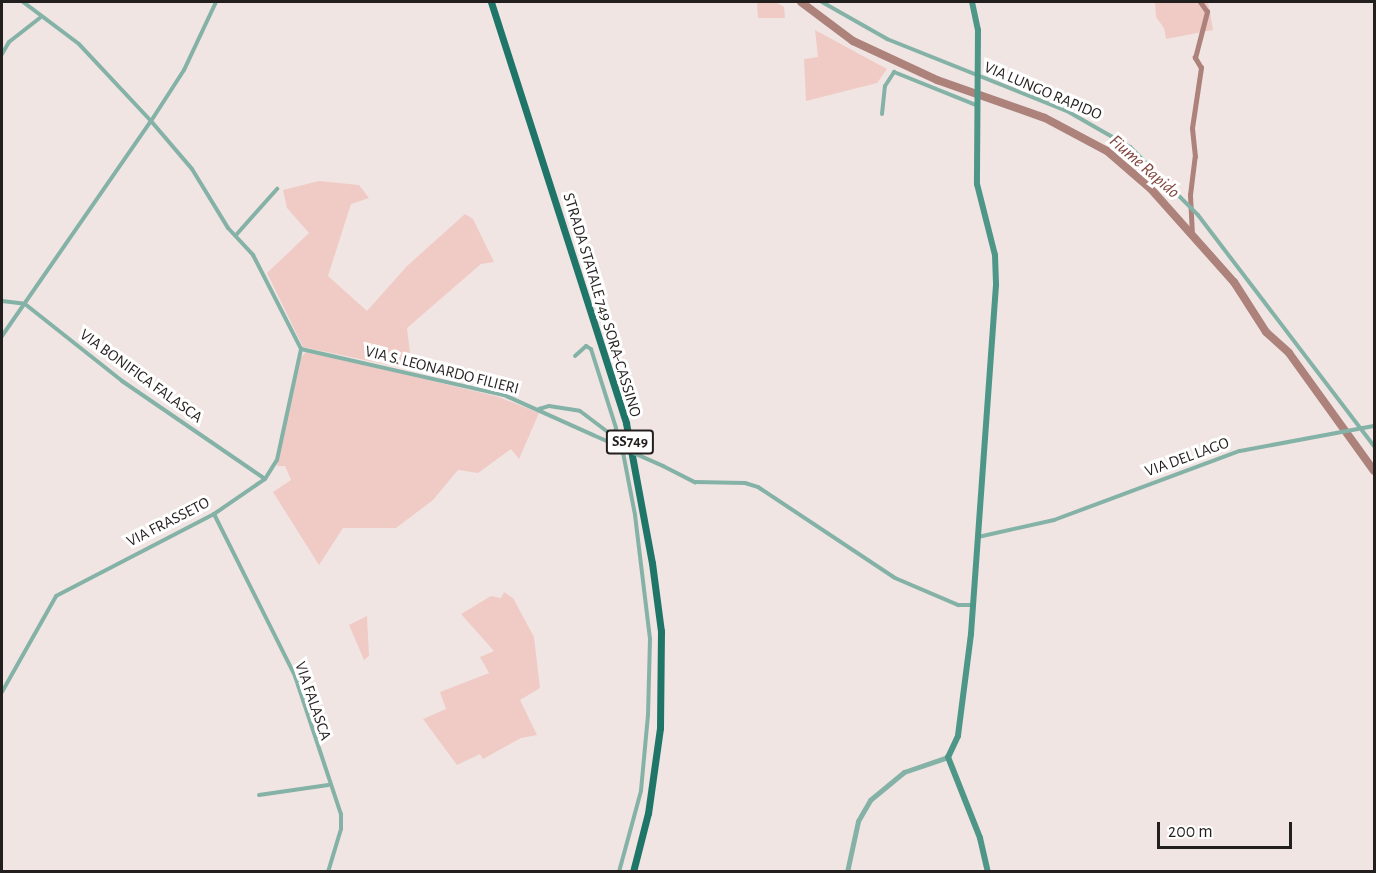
<!DOCTYPE html>
<html>
<head>
<meta charset="utf-8">
<style>
	body { margin:0 }
	#map { position:relative; width:1376px; height:873px; overflow:hidden; background:#f0e5e3; font-family:"Alegreya Sans",sans-serif }
	div>[style] { position:absolute }
	.green>* { inset:0; background:#f0cbc5 }
	.canal>* { height:4.5px; margin:-2.25px; padding:0 2.25px; transform-origin:2.25px; border-radius:2.25px; background:#ac827b }
	.river>* { height:8px; margin:-4px; padding:0 4px; transform-origin:4px; border-radius:4px; background:#ac827b }
	.minor>* { height:4px; margin:-2px; padding:0 2px; transform-origin:2px; border-radius:2px; background:#85b2a7 }
	.tertiary>* { height:5px; margin:-2.5px; padding:0 2.5px; transform-origin:2.5px; border-radius:2.5px; background:#85b2a7 }
	.secondary>* { height:6px; margin:-3px; padding:0 3px; transform-origin:3px; border-radius:3px; background:#4e9788 }
	.trunk>* { height:7px; margin:-3.5px; padding:0 3.5px; transform-origin:3.5px; border-radius:3.5px; background:#1f7668 }
	.minor-bridge>* { height:4px; margin:-2px; padding:0 2px; transform-origin:2px; border-radius:2px; background:#85b2a7 }
	span { translate:-50% -50%; white-space:nowrap; text-align:center; line-height:1.15; -webkit-text-stroke:6px #fff; paint-order:stroke }
	.shield-label span { padding:2px 4px; background:#fff; border:2px solid; border-radius:4px; -webkit-text-stroke-width:0 }
	.shield-label { font-size:15px; color:#231f1e; font-weight:700 }
	.street-label { font-size:16px; color:#231f1e }
	.water-label { font-size:18px; color:#80443c; font-style:italic }
	.frame { position:absolute; inset:0; border:3px solid #231f1e; pointer-events:none }
	.scale { position:absolute; left:1157px; top:822px; width:135px; height:27px; box-sizing:border-box; border:3px solid #231f1e; border-top:0; padding-left:8px; font-size:18px; line-height:21px; white-space:nowrap; color:#231f1e; -webkit-text-stroke:4px #fff; paint-order:stroke }
</style>
</head>
<body>
<div id="map">
	<div class="green">
		<div style="clip-path:polygon(757px 2px,776px 2px,784px 7px,785px 18px,758px 18px)"></div>
		<div style="clip-path:polygon(1155px 2px,1208px 2px,1213px 30px,1166px 39px,1164px 28px,1156px 17px)"></div>
		<div style="clip-path:polygon(815px 30px,887px 69px,877px 83px,806px 101px,804px 59px,818px 57px)"></div>
		<div style="clip-path:polygon(319px 181px,359px 185px,369px 198px,351px 204px,328px 276px,367px 311px,407px 266px,465px 214px,473px 219px,494px 262px,481px 264px,407px 328px,412px 370px,303px 347px,267px 273px,309px 233px,287px 208px,283px 190px)"></div>
		<div style="clip-path:polygon(307px 351px,499px 397px,539px 413px,519px 459px,511px 449px,478px 473px,458px 470px,433px 500px,396px 528px,343px 528px,319px 565px,273px 492px,291px 480px,285px 466px,277px 466px,300px 358px)"></div>
		<div style="clip-path:polygon(504px 592px,513px 598px,534px 637px,540px 688px,520px 700px,537px 735px,521px 738px,483px 759px,480px 754px,457px 765px,423px 719px,446px 709px,440px 692px,489px 673px,480px 657px,494px 651px,461px 614px,491px 596px,501px 598px)"></div>
		<div style="clip-path:polygon(367px 616px,369px 656px,364px 660px,349px 625px)"></div>
	</div>
	<div class="canal">
		<div style="left:1192px;top:235px;width:40px;rotate:-92.9deg"></div>
		<div style="left:1190px;top:195px;width:38px;rotate:-83deg"></div>
		<div style="left:1195px;top:157px;width:29px;rotate:-96deg"></div>
		<div style="left:1192px;top:128px;width:61px;rotate:-81.5deg"></div>
		<div style="left:1201px;top:68px;width:12px;rotate:-121deg"></div>
		<div style="left:1195px;top:58px;width:48px;rotate:-75.4deg"></div>
		<div style="left:1207px;top:12px;width:12px;rotate:-125deg"></div>
	</div>
	<div class="river">
		<div style="left:801px;top:2px;width:65px;rotate:36.9deg"></div>
		<div style="left:853px;top:41px;width:93px;rotate:24.9deg"></div>
		<div style="left:937px;top:80px;width:114px;rotate:19.4deg"></div>
		<div style="left:1045px;top:118px;width:70px;rotate:28deg"></div>
		<div style="left:1107px;top:151px;width:58px;rotate:40.8deg"></div>
		<div style="left:1151px;top:189px;width:125px;rotate:48.3deg"></div>
		<div style="left:1234px;top:282px;width:59px;rotate:57.4deg"></div>
		<div style="left:1266px;top:332px;width:31px;rotate:42deg"></div>
		<div style="left:1289px;top:353px;width:145px;rotate:54.2deg"></div>
	</div>
	<div class="minor">
		<div style="left:216px;top:2px;width:75px;rotate:115.2deg"></div>
		<div style="left:184px;top:70px;width:61px;rotate:122.9deg"></div>
		<div style="left:151px;top:121px;width:63px;rotate:49.5deg"></div>
		<div style="left:192px;top:169px;width:69px;rotate:58.6deg"></div>
		<div style="left:228px;top:228px;width:37px;rotate:47deg"></div>
		<div style="left:253px;top:255px;width:106px;rotate:62.9deg"></div>
		<div style="left:301px;top:349px;width:208px;rotate:12.8deg"></div>
		<div style="left:504px;top:395px;width:98px;rotate:24.2deg"></div>
		<div style="left:822px;top:2px;width:75px;rotate:29.6deg"></div>
		<div style="left:887px;top:39px;width:194px;rotate:21.8deg"></div>
		<div style="left:1067px;top:111px;width:73px;rotate:29.7deg"></div>
		<div style="left:1130px;top:147px;width:96px;rotate:45deg"></div>
		<div style="left:1198px;top:215px;width:290px;rotate:52.7deg"></div>
		<div style="left:2px;top:54px;width:14px;rotate:-60deg"></div>
		<div style="left:9px;top:42px;width:39px;rotate:-38deg"></div>
		<div style="left:882px;top:114px;width:28px;rotate:-84deg"></div>
		<div style="left:885px;top:86px;width:17px;rotate:-57deg"></div>
		<div style="left:894px;top:72px;width:88px;rotate:21.9deg"></div>
		<div style="left:236px;top:235px;width:62px;rotate:-48.3deg"></div>
		<div style="left:2px;top:301px;width:23px;rotate:7deg"></div>
		<div style="left:25px;top:304px;width:124px;rotate:38.4deg"></div>
		<div style="left:122px;top:381px;width:173px;rotate:34.4deg"></div>
		<div style="left:2px;top:336px;width:262px;rotate:-55.3deg"></div>
		<div style="left:151px;top:121px;width:105px;rotate:-133.1deg"></div>
		<div style="left:79px;top:44px;width:70px;rotate:-143.1deg"></div>
		<div style="left:575px;top:356px;width:15px;rotate:-42deg"></div>
		<div style="left:586px;top:346px;width:6px;rotate:31deg"></div>
		<div style="left:591px;top:349px;width:83px;rotate:72.4deg"></div>
		<div style="left:616px;top:428px;width:6px;rotate:108deg"></div>
		<div style="left:539px;top:409px;width:10px;rotate:-17deg"></div>
		<div style="left:549px;top:406px;width:31px;rotate:9deg"></div>
		<div style="left:580px;top:411px;width:51px;rotate:37.1deg"></div>
		<div style="left:621px;top:442px;width:74px;rotate:79.1deg"></div>
		<div style="left:635px;top:515px;width:125px;rotate:83.1deg"></div>
		<div style="left:650px;top:639px;width:76px;rotate:91.5deg"></div>
		<div style="left:648px;top:715px;width:76px;rotate:95.3deg"></div>
		<div style="left:641px;top:791px;width:84px;rotate:105.2deg"></div>
		<div style="left:663px;top:466px;width:36px;rotate:27deg"></div>
		<div style="left:695px;top:482px;width:50px;rotate:1.1deg"></div>
		<div style="left:745px;top:483px;width:14px;rotate:17deg"></div>
		<div style="left:758px;top:487px;width:164px;rotate:33.6deg"></div>
		<div style="left:895px;top:578px;width:69px;rotate:23.2deg"></div>
		<div style="left:958px;top:605px;width:14px"></div>
		<div style="left:214px;top:514px;width:181px;rotate:63.4deg"></div>
		<div style="left:295px;top:676px;width:145px;rotate:71.6deg"></div>
		<div style="left:341px;top:814px;width:15px;rotate:90deg"></div>
		<div style="left:341px;top:829px;width:45px;rotate:106.8deg"></div>
		<div style="left:978px;top:537px;width:78px;rotate:-12.6deg"></div>
		<div style="left:1054px;top:520px;width:198px;rotate:-20.4deg"></div>
		<div style="left:1240px;top:451px;width:136px;rotate:-10.6deg"></div>
		<div style="left:2px;top:692px;width:110px;rotate:-60.6deg"></div>
		<div style="left:56px;top:596px;width:178px;rotate:-27.4deg"></div>
		<div style="left:214px;top:514px;width:62px;rotate:-34.5deg"></div>
		<div style="left:265px;top:479px;width:22px;rotate:-58deg"></div>
		<div style="left:277px;top:460px;width:114px;rotate:-77.8deg"></div>
		<div style="left:259px;top:795px;width:70px;rotate:-8.2deg"></div>
	</div>
	<div class="tertiary">
		<div style="left:847px;top:872px;width:52px;rotate:-77.8deg"></div>
		<div style="left:858px;top:821px;width:24px;rotate:-60deg"></div>
		<div style="left:870px;top:800px;width:44px;rotate:-39.5deg"></div>
		<div style="left:904px;top:772px;width:46px;rotate:-18.8deg"></div>
	</div>
	<div class="secondary">
		<div style="left:972px;top:2px;width:29px;rotate:78deg"></div>
		<div style="left:978px;top:30px;width:154px;rotate:90.4deg"></div>
		<div style="left:977px;top:184px;width:73px;rotate:75.8deg"></div>
		<div style="left:995px;top:255px;width:30px;rotate:88deg"></div>
		<div style="left:996px;top:285px;width:350px;rotate:94.1deg"></div>
		<div style="left:971px;top:634px;width:103px;rotate:97.3deg"></div>
		<div style="left:958px;top:736px;width:23px;rotate:115deg"></div>
		<div style="left:948px;top:757px;width:87px;rotate:68.4deg"></div>
		<div style="left:980px;top:838px;width:35px;rotate:77deg"></div>
	</div>
	<div class="trunk">
		<div style="left:491px;top:2px;width:442px;rotate:72.2deg"></div>
		<div style="left:626px;top:423px;width:142px;rotate:79.5deg"></div>
		<div style="left:652px;top:563px;width:69px;rotate:82.5deg"></div>
		<div style="left:661px;top:631px;width:97px;rotate:90.6deg"></div>
		<div style="left:660px;top:728px;width:86px;rotate:98deg"></div>
		<div style="left:648px;top:813px;width:61px;rotate:104.3deg"></div>
	</div>
	<div class="minor-bridge">
		<div style="left:593px;top:435px;width:77px;rotate:23.9deg"></div>
	</div>
	<div class="shield-label">
		<span style="left:630px;top:442px">SS749</span>
	</div>
	<div class="street-label">
		<span style="left:1043px;top:91px;rotate:23deg">VIA LUNGO RAPIDO</span>
		<span style="left:602px;top:305px;rotate:73deg">STRADA STATALE 749 SORA-CASSINO</span>
		<span style="left:442px;top:370px;rotate:14deg">VIA S. LEONARDO FILIERI</span>
		<span style="left:141px;top:376px;rotate:36deg">VIA BONIFICA FALASCA</span>
		<span style="left:1187px;top:457px;rotate:-20deg">VIA DEL LAGO</span>
		<span style="left:168px;top:522px;rotate:-27deg">VIA FRASSETO</span>
		<span style="left:313px;top:701px;rotate:71deg">VIA FALASCA</span>
	</div>
	<div class="water-label">
		<span style="left:1144px;top:167px;rotate:41deg">Fiume Rapido</span>
	</div>
	<div class="frame"></div>
	<div class="scale">200 m</div>
</div>
</body>
</html>
